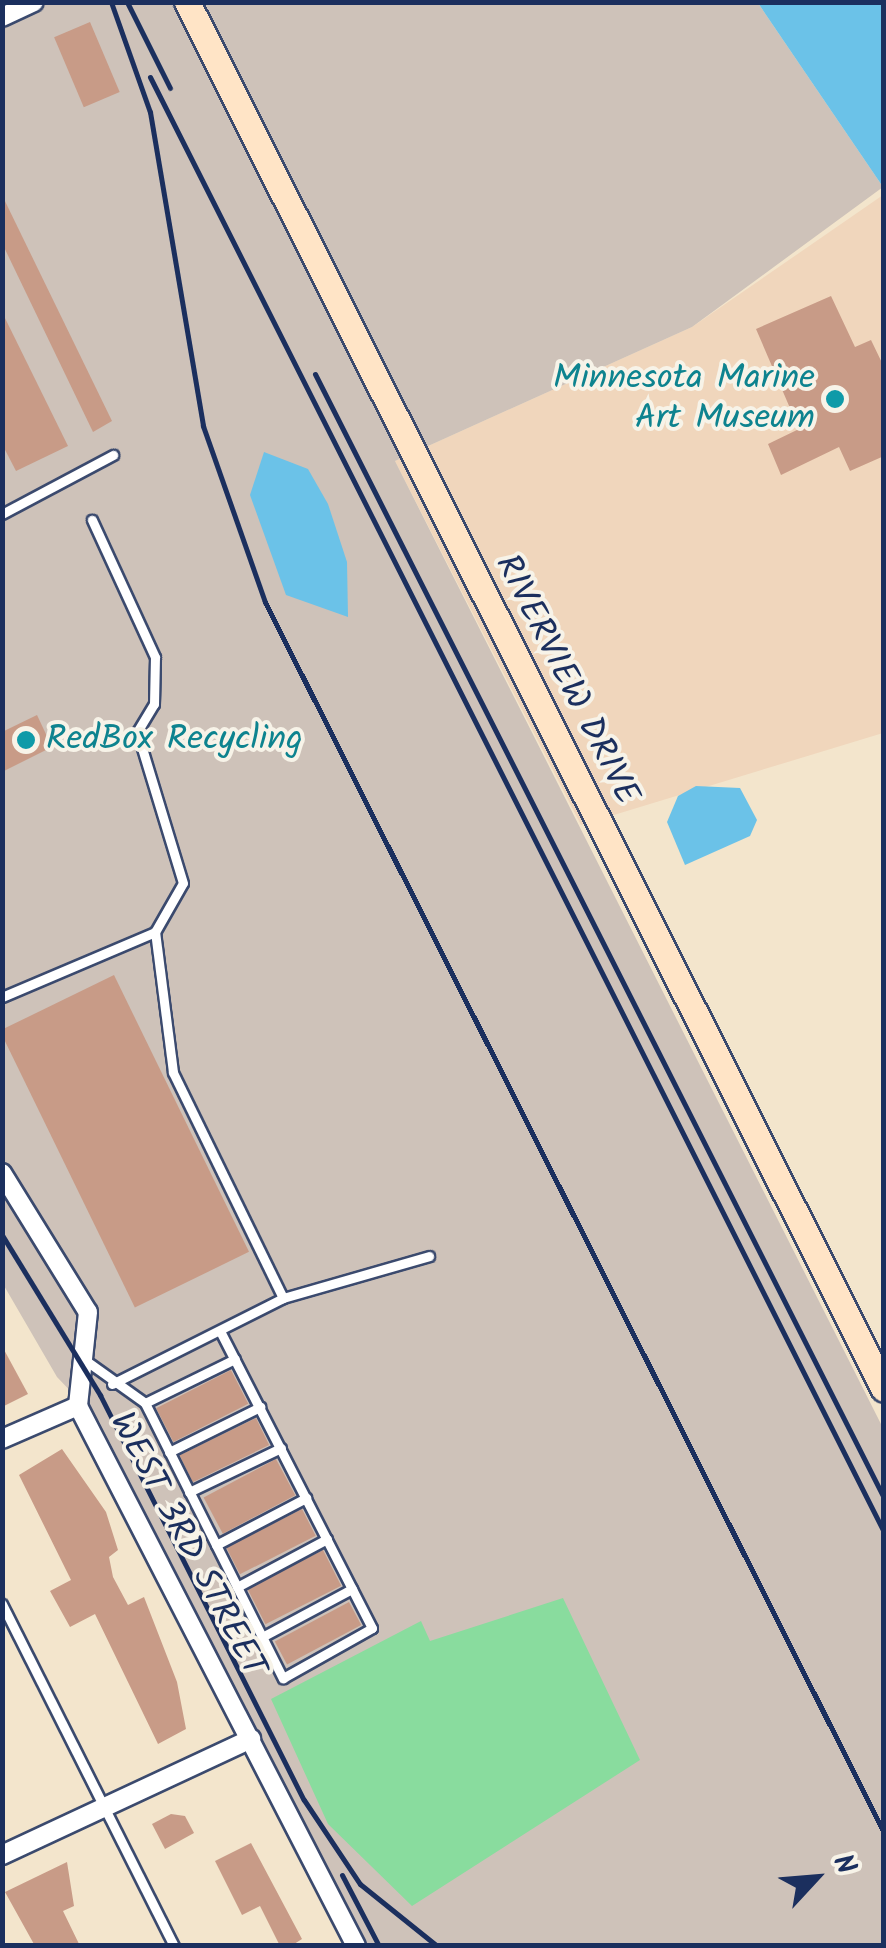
<!DOCTYPE html>
<html>
<head>
<meta charset="utf-8">
<style>
	body { margin:0 }
	#map { position:relative; width:886px; height:1948px; overflow:hidden; background:#f3e5cc; font-family:Kalam,sans-serif }
	div>[style] { position:absolute }
	.built>* { inset:0; background:#f0d6bc }
	.industrial>* { inset:0; background:#cec2b9 }
	.green>* { inset:0; background:#89dc9e }
	.water>* { inset:0; background:#6bc2e8 }
	.building>* { inset:0; background:#c89b87; transform-origin:0 0 }
	.roads { filter:drop-shadow(2px 0 #3b4a6e) drop-shadow(-2px 0 #3b4a6e) drop-shadow(0 2px #3b4a6e) drop-shadow(0 -2px #3b4a6e) }
	.lane>* { height:9px; margin:-4.5px; padding:0 4.5px; transform-origin:4.5px; border-radius:4.5px; background:#fff }
	.street>* { height:18px; margin:-9px; padding:0 9px; transform-origin:9px; border-radius:9px; background:#fff }
	.secondary>* { height:25px; margin:-12.5px; padding:0 12.5px; transform-origin:12.5px; border-radius:12.5px; background:#ffe4c6 }
	.rail>* { height:5px; margin:-2.5px; padding:0 2.5px; transform-origin:2.5px; border-radius:2.5px; background:#1b2f5e }
	.dots>* { width:28px; height:28px; translate:-50% -50%; box-sizing:border-box; border:5px solid #f7f3e8; border-radius:50% }
	span { translate:-50% -50%; white-space:nowrap; text-align:center; line-height:1.15; -webkit-text-stroke:8px #f7f3e8; paint-order:stroke }
	.culture-label { font-size:35px; color:#0d838f }
	.right { translate:-100% -50%; text-align:right }
	.left { translate:0 -50%; text-align:left }
	.street-label { font-size:35px; color:#1b2f5e }
	.frame { position:absolute; inset:0; border:5px solid #1b2f5e; pointer-events:none }
	.north { position:absolute; left:766px; top:1828px; width:100px; height:100px; -webkit-text-stroke:8px #f7f3e8; paint-order:stroke; rotate:64deg; font-size:28px; font-weight:700; line-height:40px; text-align:center; color:#1b2f5e }
	.north::after { content:''; display:block; margin:auto; width:35px; height:45px; background:#1b2f5e; clip-path:polygon(50% 0,100% 100%,50% 72%,0 100%) }
</style>
</head>
<body>
<div id="map">
	<div class="built">
		<div style="clip-path:polygon(883px 195px,883px 733px,581px 825px,395px 461px,692px 327px)"></div>
	</div>
	<div class="industrial">
		<div style="clip-path:polygon(3px 3px,758px 3px,883px 187px,692px 327px,395px 461px,883px 1428px,883px 1945px,364px 1945px,99px 1421px,57px 1377px,3px 1284px)"></div>
	</div>
	<div class="green">
		<div style="clip-path:polygon(563px 1598px,640px 1760px,412px 1906px,328px 1824px,271px 1699px,421px 1621px,430px 1641px)"></div>
	</div>
	<div class="water">
		<div style="clip-path:polygon(758px 3px,883px 3px,883px 187px)"></div>
		<div style="clip-path:polygon(264px 452px,308px 469px,328px 504px,347px 562px,348px 617px,286px 595px,250px 495px)"></div>
		<div style="clip-path:polygon(696px 786px,740px 788px,757px 820px,750px 836px,685px 865px,667px 822px,678px 796px)"></div>
	</div>
	<div class="building">
		<div style="left:90px;top:22px;width:76px;height:39px;rotate:67deg"></div>
		<div style="clip-path:polygon(2px 195px,112px 421px,93px 432px,2px 243px)"></div>
		<div style="clip-path:polygon(831px 296px,855px 347px,871px 340px,884px 367px,884px 456px,850px 471px,839px 447px,781px 475px,768px 444px,799px 429px,756px 329px)"></div>
		<div style="clip-path:polygon(2px 312px,68px 446px,16px 471px,2px 444px)"></div>
		<div style="clip-path:polygon(37px 715px,52px 747px,2px 772px,2px 732px)"></div>
		<div style="left:114px;top:975px;width:308px;height:127px;rotate:64deg"></div>
		<div style="clip-path:polygon(2px 1346px,28px 1394px,2px 1407px)"></div>
		<div style="left:231px;top:1370px;width:38px;height:84px;rotate:63deg"></div>
		<div style="left:256px;top:1418px;width:30px;height:85px;rotate:64deg"></div>
		<div style="clip-path:polygon(62px 1449px,106px 1512px,118px 1550px,109px 1557px,113px 1577px,128px 1605px,144px 1597px,177px 1682px,186px 1729px,158px 1744px,95px 1614px,70px 1627px,50px 1591px,71px 1580px,19px 1475px)"></div>
		<div style="left:276px;top:1459px;width:41px;height:82px;rotate:62deg"></div>
		<div style="left:302px;top:1509px;width:30px;height:85px;rotate:63deg"></div>
		<div style="left:323px;top:1550px;width:40px;height:85px;rotate:63deg"></div>
		<div style="left:349px;top:1602px;width:26px;height:84px;rotate:62deg"></div>
		<div style="clip-path:polygon(171px 1814px,185px 1816px,194px 1833px,165px 1849px,152px 1824px)"></div>
		<div style="clip-path:polygon(251px 1843px,302px 1939px,291px 1946px,280px 1946px,260px 1906px,242px 1915px,215px 1861px)"></div>
		<div style="clip-path:polygon(67px 1862px,74px 1906px,63px 1911px,80px 1946px,35px 1946px,5px 1892px)"></div>
	</div>
	<div class="roads">
		<div class="lane">
			<div style="left:2px;top:514px;width:126px;rotate:-28deg"></div>
			<div style="left:2px;top:997px;width:166px;rotate:-23deg"></div>
			<div style="left:155px;top:932px;width:56px;rotate:-60.3deg"></div>
			<div style="left:183px;top:883px;width:158px;rotate:-106.9deg"></div>
			<div style="left:137px;top:732px;width:33px;rotate:-59deg"></div>
			<div style="left:154px;top:704px;width:47px;rotate:-88.8deg"></div>
			<div style="left:155px;top:657px;width:151px;rotate:-114.7deg"></div>
			<div style="left:283px;top:1298px;width:152px;rotate:-16deg"></div>
			<div style="left:85px;top:1360px;width:74px;rotate:35.6deg"></div>
			<div style="left:145px;top:1403px;width:308px;rotate:63.4deg"></div>
			<div style="left:283px;top:1678px;width:102px;rotate:-29.3deg"></div>
			<div style="left:372px;top:1628px;width:334px;rotate:-117.1deg"></div>
			<div style="left:112px;top:1384px;width:191px;rotate:-26.7deg"></div>
			<div style="left:283px;top:1298px;width:251px;rotate:-116deg"></div>
			<div style="left:173px;top:1072px;width:141px;rotate:-97.3deg"></div>
			<div style="left:145px;top:1403px;width:100px;rotate:-26.1deg"></div>
			<div style="left:169px;top:1452px;width:102px;rotate:-26.3deg"></div>
			<div style="left:189px;top:1492px;width:102px;rotate:-25.6deg"></div>
			<div style="left:216px;top:1545px;width:102px;rotate:-27.6deg"></div>
			<div style="left:237px;top:1587px;width:102px;rotate:-28.1deg"></div>
			<div style="left:2px;top:1604px;width:383px;rotate:63.3deg"></div>
			<div style="left:262px;top:1637px;width:102px;rotate:-28.1deg"></div>
		</div>
		<div class="street">
			<div style="left:2px;top:17px;width:35px;rotate:-25deg"></div>
			<div style="left:2px;top:1173px;width:163px;rotate:58.3deg"></div>
			<div style="left:88px;top:1312px;width:95px;rotate:96.1deg"></div>
			<div style="left:78px;top:1406px;width:607px;rotate:62.76deg"></div>
			<div style="left:2px;top:1439px;width:83px;rotate:-23.5deg"></div>
			<div style="left:2px;top:1855px;width:275px;rotate:-25deg"></div>
		</div>
		<div class="secondary">
			<div style="left:187px;top:2px;width:1552px;rotate:63.32deg"></div>
		</div>
	</div>
	<div class="rail">
		<div style="left:111px;top:2px;width:117px;rotate:70.5deg"></div>
		<div style="left:150px;top:112px;width:318px;rotate:80.4deg"></div>
		<div style="left:203px;top:426px;width:187px;rotate:70.6deg"></div>
		<div style="left:265px;top:602px;width:1378px;rotate:63.3deg"></div>
		<div style="left:127px;top:2px;width:96px;rotate:63.4deg"></div>
		<div style="left:150px;top:77px;width:1630px;rotate:63.23deg"></div>
		<div style="left:315px;top:374px;width:1260px;rotate:63.15deg"></div>
		<div style="left:2px;top:1235px;width:188px;rotate:58.5deg"></div>
		<div style="left:100px;top:1395px;width:453px;rotate:63.3deg"></div>
		<div style="left:304px;top:1800px;width:101px;rotate:56.3deg"></div>
		<div style="left:360px;top:1884px;width:99px;rotate:38.8deg"></div>
		<div style="left:342px;top:1875px;width:80px;rotate:62.5deg"></div>
	</div>
	<div class="dots">
		<div style="left:835px;top:399px;background:#0f9aa8"></div>
		<div style="left:26px;top:740px;background:#0f9aa8"></div>
	</div>
	<div class="culture-label">
		<span class="right" style="left:815px;top:399px">Minnesota Marine<br>Art Museum</span>
		<span class="left" style="left:46px;top:740px">RedBox Recycling</span>
	</div>
	<div class="street-label">
		<span style="left:566px;top:680px;rotate:63deg">RIVERVIEW DRIVE</span>
		<span style="left:187px;top:1545px;rotate:62deg">WEST 3RD STREET</span>
	</div>
	<div class="frame"></div>
	<div class="north">N</div>
</div>
</body>
</html>
